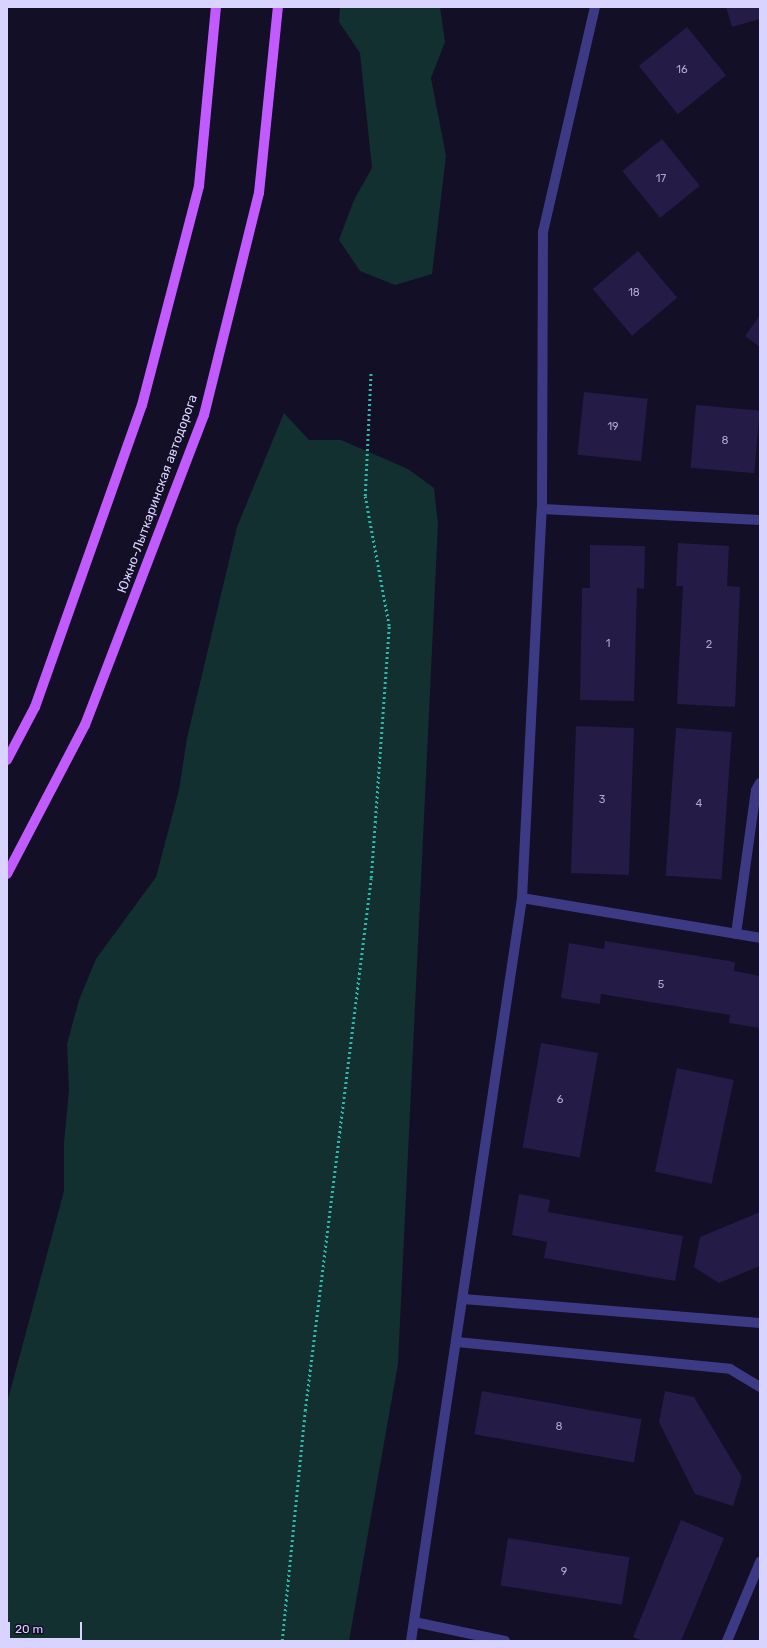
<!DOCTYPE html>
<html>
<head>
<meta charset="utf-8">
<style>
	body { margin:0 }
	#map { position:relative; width:767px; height:1648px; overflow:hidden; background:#130f26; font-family:Rubik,sans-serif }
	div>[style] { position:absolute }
	.green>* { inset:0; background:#12302f }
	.building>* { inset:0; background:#241b47; transform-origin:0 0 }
	.path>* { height:2.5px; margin-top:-1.25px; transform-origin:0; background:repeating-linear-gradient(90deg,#2fb8b0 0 2px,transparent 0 5px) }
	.service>* { height:10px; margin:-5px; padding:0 5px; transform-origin:5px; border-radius:5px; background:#3d3a85 }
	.primary>* { height:10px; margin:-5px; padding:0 5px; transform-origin:5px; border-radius:5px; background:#c25bff }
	span { translate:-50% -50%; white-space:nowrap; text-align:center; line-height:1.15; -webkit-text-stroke:3px #130f26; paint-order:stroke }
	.number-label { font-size:11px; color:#aca6d1 }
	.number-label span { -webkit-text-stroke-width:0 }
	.street-label { font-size:13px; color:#d9d4ff }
	.frame { position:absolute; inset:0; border:8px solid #d9d4ff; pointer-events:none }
	.scale { position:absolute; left:8px; top:1622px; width:74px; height:18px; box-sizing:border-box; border:2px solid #d9d4ff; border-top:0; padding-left:5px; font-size:12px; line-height:14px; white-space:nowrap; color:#d9d4ff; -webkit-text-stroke:3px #130f26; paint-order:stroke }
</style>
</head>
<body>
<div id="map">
	<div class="green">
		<div style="clip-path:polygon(340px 7px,440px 7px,445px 42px,431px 78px,446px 156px,432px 274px,395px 285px,360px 271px,339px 240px,354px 200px,372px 168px,360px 53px,339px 22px)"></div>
		<div style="clip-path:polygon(284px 413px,309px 440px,341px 440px,408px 469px,434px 488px,438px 524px,398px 1364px,349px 1641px,7px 1641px,7px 1403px,64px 1191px,64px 1143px,69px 1090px,67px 1044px,79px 1000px,96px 959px,156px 877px,179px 790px,187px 738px,237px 527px)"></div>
	</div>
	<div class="building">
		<div style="clip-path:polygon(726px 7px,760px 7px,760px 19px,732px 27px)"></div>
		<div style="left:687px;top:27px;width:62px;height:62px;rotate:51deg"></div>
		<div style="left:662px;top:139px;width:60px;height:51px;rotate:51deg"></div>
		<div style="left:638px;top:251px;width:61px;height:59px;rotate:50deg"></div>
		<div style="clip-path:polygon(760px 315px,760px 347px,745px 336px)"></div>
		<div style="left:584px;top:392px;width:64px;height:63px;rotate:6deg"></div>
		<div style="left:696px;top:405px;width:64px;height:63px;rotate:5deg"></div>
		<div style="clip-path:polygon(678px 543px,729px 546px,727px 586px,740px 587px,735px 707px,677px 704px,683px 586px,676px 586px)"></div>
		<div style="clip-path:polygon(590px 545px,645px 546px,644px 589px,637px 588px,634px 701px,580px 700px,582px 588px,590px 588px)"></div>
		<div style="left:576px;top:726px;width:58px;height:147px;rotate:2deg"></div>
		<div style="left:676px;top:728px;width:56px;height:148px;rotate:4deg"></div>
		<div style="clip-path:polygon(605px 941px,735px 962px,734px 971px,760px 976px,760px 1028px,729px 1023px,730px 1015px,601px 994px,600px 1004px,561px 998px,569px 943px,604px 949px)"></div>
		<div style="left:541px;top:1043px;width:58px;height:106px;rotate:10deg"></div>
		<div style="left:677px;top:1068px;width:58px;height:106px;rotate:12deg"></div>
		<div style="clip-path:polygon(519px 1194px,550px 1200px,548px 1212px,683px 1236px,675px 1281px,544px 1258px,547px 1242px,512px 1235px)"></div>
		<div style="clip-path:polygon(760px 1212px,760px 1266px,719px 1283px,694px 1267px,700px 1237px)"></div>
		<div style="left:482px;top:1391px;width:162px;height:44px;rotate:10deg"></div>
		<div style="clip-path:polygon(665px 1391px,694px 1397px,742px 1477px,733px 1506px,695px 1494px,659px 1422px)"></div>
		<div style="clip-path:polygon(681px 1520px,724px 1538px,681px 1641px,643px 1641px,633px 1637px)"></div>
		<div style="left:508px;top:1538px;width:123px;height:48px;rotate:9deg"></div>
	</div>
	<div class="path">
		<div style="left:282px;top:1641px;width:231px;rotate:-84.3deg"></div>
		<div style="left:305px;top:1411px;width:537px;rotate:-82.94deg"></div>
		<div style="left:371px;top:878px;width:253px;rotate:-85.9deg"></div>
		<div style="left:389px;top:626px;width:132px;rotate:-100.5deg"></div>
		<div style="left:365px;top:496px;width:125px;rotate:-87.3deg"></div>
	</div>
	<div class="service">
		<div style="left:542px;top:509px;width:277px;rotate:-89.8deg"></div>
		<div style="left:543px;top:232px;width:231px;rotate:-77deg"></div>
		<div style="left:522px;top:898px;width:241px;rotate:9.5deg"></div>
		<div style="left:736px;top:934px;width:145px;rotate:-82.1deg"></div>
		<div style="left:756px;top:790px;width:8px;rotate:-60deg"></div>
		<div style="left:463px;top:1299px;width:298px;rotate:4.6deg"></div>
		<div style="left:457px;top:1342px;width:274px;rotate:5.6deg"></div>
		<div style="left:730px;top:1369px;width:35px;rotate:31deg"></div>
		<div style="left:414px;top:1622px;width:93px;rotate:11.8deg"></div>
		<div style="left:411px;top:1641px;width:751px;rotate:-81.5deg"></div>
		<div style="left:522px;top:898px;width:390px;rotate:-87.1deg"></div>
		<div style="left:542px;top:509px;width:218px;rotate:2.9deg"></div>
		<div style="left:727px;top:1641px;width:86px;rotate:-67.3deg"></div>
	</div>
	<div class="primary">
		<div style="left:7px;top:760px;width:60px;rotate:-62.2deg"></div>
		<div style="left:35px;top:707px;width:320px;rotate:-70.5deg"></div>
		<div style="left:142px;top:405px;width:226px;rotate:-75.4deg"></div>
		<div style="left:199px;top:186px;width:180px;rotate:-84.6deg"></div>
		<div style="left:7px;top:874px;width:168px;rotate:-62.4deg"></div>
		<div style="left:85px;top:725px;width:332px;rotate:-69deg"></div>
		<div style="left:204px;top:415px;width:229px;rotate:-76.1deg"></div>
		<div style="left:259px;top:193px;width:187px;rotate:-84.2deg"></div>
	</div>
	<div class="number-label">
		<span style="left:682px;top:70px">16</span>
		<span style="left:661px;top:179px">17</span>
		<span style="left:634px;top:293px">18</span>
		<span style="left:613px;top:427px">19</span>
		<span style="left:725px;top:441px">8</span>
		<span style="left:608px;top:644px">1</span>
		<span style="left:709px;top:645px">2</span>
		<span style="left:602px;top:800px">3</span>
		<span style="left:699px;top:804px">4</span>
		<span style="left:661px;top:985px">5</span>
		<span style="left:560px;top:1100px">6</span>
		<span style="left:559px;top:1427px">8</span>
		<span style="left:564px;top:1572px">9</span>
	</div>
	<div class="street-label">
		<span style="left:158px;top:494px;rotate:-70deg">Южно-Лыткаринская автодорога</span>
	</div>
	<div class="frame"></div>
	<div class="scale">20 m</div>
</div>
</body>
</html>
